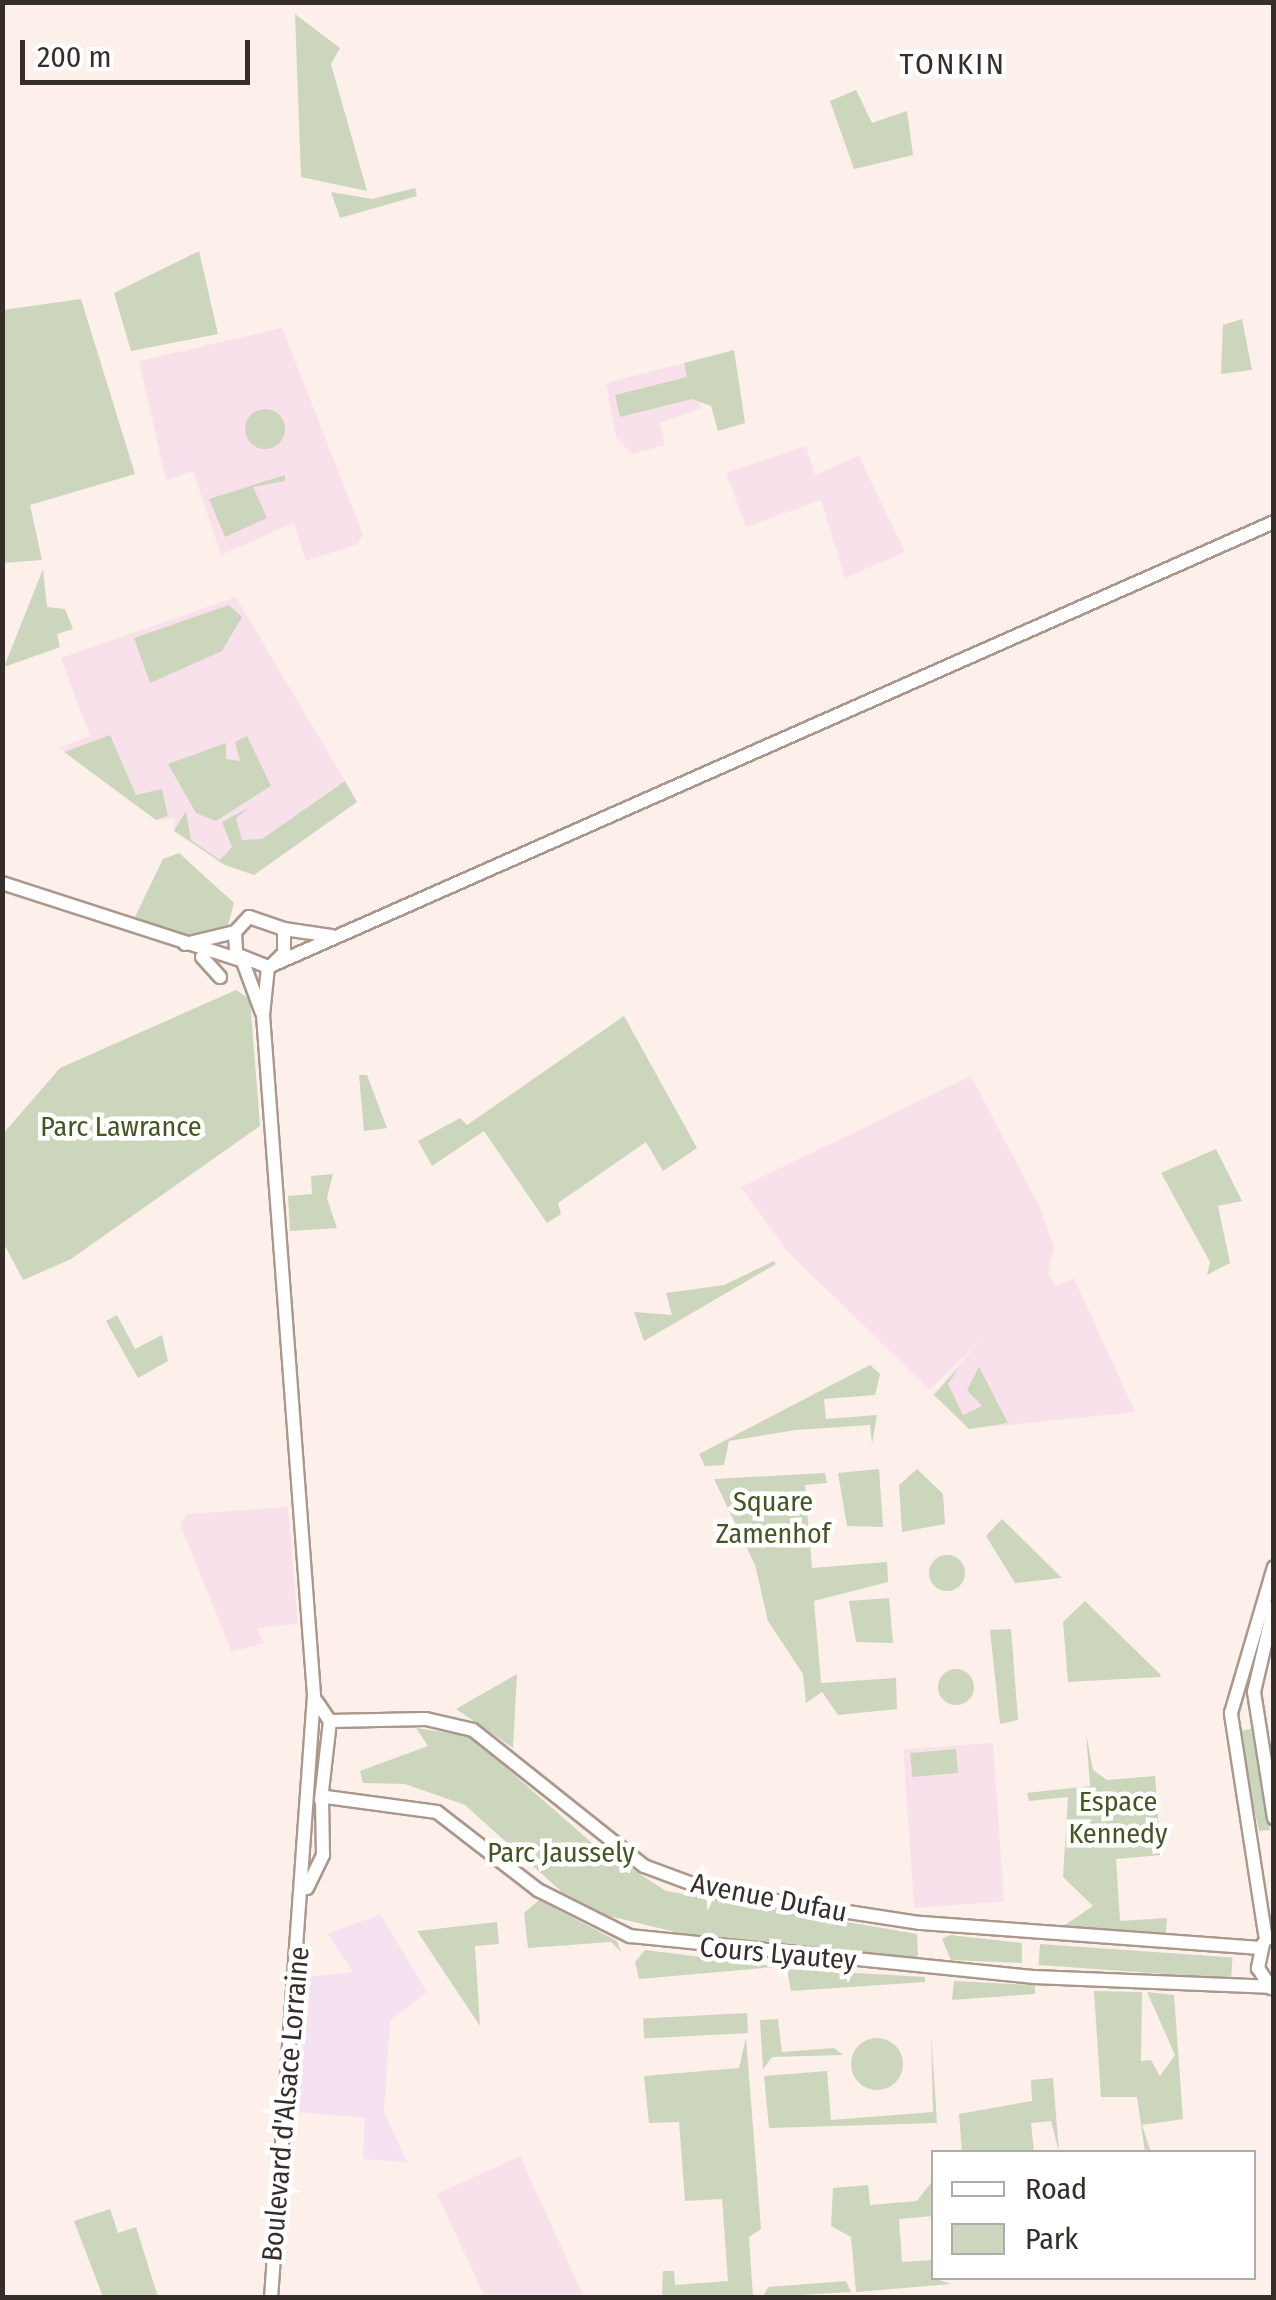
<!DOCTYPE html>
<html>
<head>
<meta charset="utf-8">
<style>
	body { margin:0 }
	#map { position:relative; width:1276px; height:2300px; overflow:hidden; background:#fdefe9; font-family:"Fira Sans Condensed",sans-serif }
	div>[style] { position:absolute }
	.education>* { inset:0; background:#f9e1ec; transform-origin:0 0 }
	.medical>* { inset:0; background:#f6e1f1 }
	.green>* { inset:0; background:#ccd6bc; transform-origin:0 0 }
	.round { border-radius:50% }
	.roads { filter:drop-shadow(2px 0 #ab988d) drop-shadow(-2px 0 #ab988d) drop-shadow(0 2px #ab988d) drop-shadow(0 -2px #ab988d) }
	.secondary>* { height:12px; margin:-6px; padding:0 6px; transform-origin:6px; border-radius:6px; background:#fff }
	span { translate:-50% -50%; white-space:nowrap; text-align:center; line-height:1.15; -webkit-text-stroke:9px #fff; paint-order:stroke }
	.park-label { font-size:28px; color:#455523 }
	.street-label { font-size:28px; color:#362e2a }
	.neighbourhood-label { font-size:30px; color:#362e2a; letter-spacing:2.5px }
	.frame { position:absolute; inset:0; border:5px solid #362e2a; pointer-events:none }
	.legend { position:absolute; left:931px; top:2150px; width:325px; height:130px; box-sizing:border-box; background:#fff; border:2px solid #afabaa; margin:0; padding:12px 18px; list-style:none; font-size:30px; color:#362e2a }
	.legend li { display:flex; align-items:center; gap:20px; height:50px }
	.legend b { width:50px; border:2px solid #afabaa }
	.scale { position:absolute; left:20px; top:40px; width:230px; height:45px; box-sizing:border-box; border:5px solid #362e2a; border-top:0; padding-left:12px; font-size:30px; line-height:35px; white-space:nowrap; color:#362e2a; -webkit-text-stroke:8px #fff; paint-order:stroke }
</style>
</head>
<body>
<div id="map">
	<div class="education">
		<div style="clip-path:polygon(282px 328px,363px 534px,358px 544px,306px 561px,294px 523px,221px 555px,193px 471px,166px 480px,139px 361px)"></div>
		<div style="clip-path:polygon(684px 363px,702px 408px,660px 423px,665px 445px,632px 454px,616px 437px,606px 383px)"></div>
		<div style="clip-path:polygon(806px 446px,815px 475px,859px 456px,905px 552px,845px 578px,821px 500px,746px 527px,726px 473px)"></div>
		<div style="clip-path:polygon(236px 597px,345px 781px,225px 865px,174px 831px,175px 819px,156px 820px,59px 748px,90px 736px,61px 658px)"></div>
		<div style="clip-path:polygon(971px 1076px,1039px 1206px,1054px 1246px,1048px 1274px,1055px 1286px,1074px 1278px,1135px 1412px,969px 1429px,933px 1394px,985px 1335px,930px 1390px,787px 1251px,741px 1187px)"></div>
		<div style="clip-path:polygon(288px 1507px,298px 1624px,257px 1628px,264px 1643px,232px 1652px,180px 1525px,187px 1514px)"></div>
		<div style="left:993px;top:1743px;width:159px;height:90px;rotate:86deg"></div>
		<div style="clip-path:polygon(520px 2156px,584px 2297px,485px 2297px,437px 2194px)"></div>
	</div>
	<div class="medical">
		<div style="clip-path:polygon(380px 1914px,427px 1992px,390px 2021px,384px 2112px,407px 2162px,363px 2159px,365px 2118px,297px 2112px,308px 1977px,353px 1972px,328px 1934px)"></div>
	</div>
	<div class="green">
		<div style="clip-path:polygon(295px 14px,340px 48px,331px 64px,367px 191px,301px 177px)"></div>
		<div style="clip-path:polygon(856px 90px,872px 123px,907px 111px,913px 155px,854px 169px,830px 101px)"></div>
		<div style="clip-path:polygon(415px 188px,417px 196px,340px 218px,331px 192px,372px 199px)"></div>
		<div style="clip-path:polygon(199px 251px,218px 334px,131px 351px,114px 293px)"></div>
		<div style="clip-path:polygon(81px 299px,135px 474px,30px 505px,42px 560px,3px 563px,3px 310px)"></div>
		<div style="clip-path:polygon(1242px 319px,1252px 370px,1221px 374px,1223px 325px)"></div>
		<div style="clip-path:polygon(734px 350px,745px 423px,718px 431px,711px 406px,692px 399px,620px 417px,615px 395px,687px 377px,684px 363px)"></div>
		<div class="round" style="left:245px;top:409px;width:40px;height:40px"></div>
		<div style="clip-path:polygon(285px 475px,285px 481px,253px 487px,267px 518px,225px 537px,209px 499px)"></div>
		<div style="clip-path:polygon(43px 569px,47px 607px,65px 609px,73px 629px,57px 634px,60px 647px,4px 667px)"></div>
		<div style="clip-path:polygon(229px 605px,242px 617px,222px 651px,150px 683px,134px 638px)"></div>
		<div style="clip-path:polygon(110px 735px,136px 795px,162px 789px,168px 816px,156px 820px,64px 752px)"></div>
		<div style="clip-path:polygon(247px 736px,271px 786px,216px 821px,196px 813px,168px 764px,226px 743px,226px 759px,240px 761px,235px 742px)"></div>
		<div style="clip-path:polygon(345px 781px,357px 802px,254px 875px,225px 865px,174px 831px,186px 811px,191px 840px,220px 860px,232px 847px,222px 822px,250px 807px,236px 818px,242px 840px,262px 839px)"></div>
		<div style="clip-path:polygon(179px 853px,234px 903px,227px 929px,192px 940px,134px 919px,163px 859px)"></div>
		<div style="clip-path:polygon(236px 990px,250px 999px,260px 1126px,71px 1259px,23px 1280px,3px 1242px,2px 1135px,60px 1068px)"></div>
		<div style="clip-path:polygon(624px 1016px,697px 1148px,663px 1171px,646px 1142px,558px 1203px,561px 1214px,547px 1223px,484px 1131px,432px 1166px,418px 1141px,460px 1118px,467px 1125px)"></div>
		<div style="clip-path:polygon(359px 1075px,367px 1075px,387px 1128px,364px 1131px)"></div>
		<div style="clip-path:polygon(1216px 1149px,1242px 1201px,1218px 1206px,1230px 1263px,1207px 1275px,1210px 1262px,1161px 1173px)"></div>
		<div style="clip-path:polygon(333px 1174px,327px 1198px,337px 1228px,290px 1231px,288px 1196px,312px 1194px,311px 1176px)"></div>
		<div style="clip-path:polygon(774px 1261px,776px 1264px,644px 1341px,634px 1312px,672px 1315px,666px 1293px,724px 1285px)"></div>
		<div style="clip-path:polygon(117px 1315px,135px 1349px,162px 1335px,168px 1361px,138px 1378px,106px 1321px)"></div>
		<div style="clip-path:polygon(870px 1365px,880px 1374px,875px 1395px,824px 1399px,826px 1419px,877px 1415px,872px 1444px,870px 1425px,795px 1430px,729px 1441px,724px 1465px,705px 1466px,699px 1454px)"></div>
		<div style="clip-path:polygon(960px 1366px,948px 1384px,963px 1415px,982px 1406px,967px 1390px,979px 1367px,1008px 1423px,969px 1429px,934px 1395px)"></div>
		<div style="clip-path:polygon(879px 1469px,883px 1527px,847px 1526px,838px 1473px)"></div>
		<div style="clip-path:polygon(917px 1469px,943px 1494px,945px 1524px,902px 1532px,899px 1485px)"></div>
		<div style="clip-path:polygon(825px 1473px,827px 1483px,805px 1485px,812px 1568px,887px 1562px,888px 1582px,814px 1601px,821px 1683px,896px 1678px,897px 1709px,838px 1715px,822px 1692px,806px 1703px,803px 1674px,768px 1621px,755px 1565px,714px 1479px)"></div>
		<div style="clip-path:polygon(1002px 1519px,1061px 1577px,1061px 1578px,1015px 1583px,986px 1536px)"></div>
		<div class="round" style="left:929px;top:1555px;width:36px;height:36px"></div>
		<div style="clip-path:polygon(889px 1598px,893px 1643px,856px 1642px,849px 1601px)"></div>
		<div style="clip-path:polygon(1085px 1601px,1161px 1675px,1160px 1677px,1068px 1682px,1063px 1622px)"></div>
		<div style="clip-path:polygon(1011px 1629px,1018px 1720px,1000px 1724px,990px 1630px)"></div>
		<div class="round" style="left:938px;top:1669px;width:36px;height:36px"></div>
		<div style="clip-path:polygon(517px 1674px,513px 1748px,456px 1709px)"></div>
		<div style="clip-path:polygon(416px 1728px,470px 1736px,592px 1843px,666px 1891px,917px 1934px,918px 1958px,704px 1939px,609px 1916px,563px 1893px,465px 1805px,405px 1784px,363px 1783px,360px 1771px,428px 1746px)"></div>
		<div style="clip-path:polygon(1251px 1729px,1270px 1830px,1259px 1831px,1254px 1808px,1239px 1731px)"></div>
		<div style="clip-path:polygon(1086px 1733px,1093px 1770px,1107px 1780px,1155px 1776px,1161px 1855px,1116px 1859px,1120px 1921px,1167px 1918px,1166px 1933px,1062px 1927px,1093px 1906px,1063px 1877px,1068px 1797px,1029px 1801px,1027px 1793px,1090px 1786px)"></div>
		<div style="left:956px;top:1749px;width:24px;height:46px;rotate:85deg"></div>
		<div style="clip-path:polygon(539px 1900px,617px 1941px,621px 1952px,611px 1942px,528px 1948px,524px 1913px)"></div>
		<div style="clip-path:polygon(497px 1922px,499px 1944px,475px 1946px,480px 2026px,417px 1931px)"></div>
		<div style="clip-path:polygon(950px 1935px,1022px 1943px,1022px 1963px,951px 1960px,942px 1939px)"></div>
		<div style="left:1040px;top:1944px;width:193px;height:21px;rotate:4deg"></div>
		<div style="clip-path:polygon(645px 1950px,774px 1966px,774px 1967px,639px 1979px,635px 1962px)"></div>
		<div style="clip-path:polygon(787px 1969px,925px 1977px,925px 1982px,791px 1991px)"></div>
		<div style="clip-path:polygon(954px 1981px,1035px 1985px,1035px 1994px,952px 2000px)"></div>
		<div style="clip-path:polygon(1094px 1991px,1142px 1992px,1141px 2061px,1151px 2060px,1160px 2076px,1175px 2055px,1147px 1992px,1174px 1995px,1183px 2119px,1142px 2125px,1151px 2152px,1145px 2152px,1137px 2097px,1101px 2097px)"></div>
		<div style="left:747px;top:2013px;width:20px;height:104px;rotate:87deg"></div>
		<div style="clip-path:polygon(778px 2019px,782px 2052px,834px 2048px,843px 2055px,772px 2057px,763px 2069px,760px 2020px)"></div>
		<div style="clip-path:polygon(931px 2033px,937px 2123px,769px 2128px,764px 2076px,827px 2071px,831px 2120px,933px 2112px)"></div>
		<div style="clip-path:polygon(746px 2038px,761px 2229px,749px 2237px,753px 2297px,662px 2297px,663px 2271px,674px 2271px,675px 2285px,728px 2281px,722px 2199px,685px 2201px,679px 2122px,649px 2123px,644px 2076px,739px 2068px)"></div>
		<div class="round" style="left:851px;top:2038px;width:52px;height:52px"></div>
		<div style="clip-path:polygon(1053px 2078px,1059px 2152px,1051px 2121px,1031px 2123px,1034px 2152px,962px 2152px,959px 2114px,1032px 2101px,1031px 2080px)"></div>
		<div style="clip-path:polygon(933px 2180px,933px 2216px,899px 2219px,902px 2262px,933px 2260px,934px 2278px,951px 2284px,856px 2292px,851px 2237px,831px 2226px,833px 2188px,868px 2185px,870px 2205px,917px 2201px)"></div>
		<div style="clip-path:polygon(110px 2209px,118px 2233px,136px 2227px,158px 2297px,103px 2297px,74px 2221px)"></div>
		<div style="clip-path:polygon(846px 2281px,851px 2292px,763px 2297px,768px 2287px)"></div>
	</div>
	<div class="roads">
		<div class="secondary">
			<div style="left:2px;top:883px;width:251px;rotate:17.9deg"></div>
			<div style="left:284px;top:929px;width:49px;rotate:8.3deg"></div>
			<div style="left:185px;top:944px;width:51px;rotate:-13.5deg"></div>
			<div style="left:202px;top:957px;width:27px;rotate:48deg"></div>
			<div style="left:243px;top:962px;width:54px;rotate:69.6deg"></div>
			<div style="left:273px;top:964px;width:16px;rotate:-45deg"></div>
			<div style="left:284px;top:953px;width:24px;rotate:-90deg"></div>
			<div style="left:284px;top:929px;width:37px;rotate:-161deg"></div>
			<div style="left:249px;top:917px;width:21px;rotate:133deg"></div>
			<div style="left:235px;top:932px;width:22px;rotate:87deg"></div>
			<div style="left:236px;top:954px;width:35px;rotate:22deg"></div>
			<div style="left:268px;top:967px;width:1100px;rotate:-23.86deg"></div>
			<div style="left:268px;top:967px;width:48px;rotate:95.9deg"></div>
			<div style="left:263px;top:1015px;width:682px;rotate:85.71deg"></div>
			<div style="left:314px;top:1695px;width:605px;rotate:94.08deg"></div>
			<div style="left:1274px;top:1606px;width:88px;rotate:103.1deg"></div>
			<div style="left:1254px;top:1692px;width:128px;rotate:81deg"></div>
			<div style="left:317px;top:1702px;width:23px;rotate:56deg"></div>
			<div style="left:330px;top:1721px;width:96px;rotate:-1.2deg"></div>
			<div style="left:426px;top:1719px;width:48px;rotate:13.2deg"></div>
			<div style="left:473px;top:1730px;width:218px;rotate:38.5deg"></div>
			<div style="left:644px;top:1866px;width:72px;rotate:20.5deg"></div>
			<div style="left:711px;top:1891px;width:212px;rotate:8.7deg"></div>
			<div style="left:921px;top:1923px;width:341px;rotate:4.2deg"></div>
			<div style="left:326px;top:1797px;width:112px;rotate:7.7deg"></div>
			<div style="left:437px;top:1812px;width:128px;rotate:37.7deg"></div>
			<div style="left:538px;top:1890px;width:103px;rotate:26.6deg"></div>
			<div style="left:630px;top:1936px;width:406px;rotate:5.8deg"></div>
			<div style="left:1034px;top:1977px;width:235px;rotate:2.4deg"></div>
			<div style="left:321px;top:1800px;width:80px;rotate:-83.5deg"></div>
			<div style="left:307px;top:1888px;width:37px;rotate:-64deg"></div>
			<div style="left:323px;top:1855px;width:56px;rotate:-91deg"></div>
			<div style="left:1266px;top:1940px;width:230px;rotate:-98.8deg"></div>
			<div style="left:1231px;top:1713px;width:152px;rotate:-73.6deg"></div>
			<div style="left:1263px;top:1944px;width:25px;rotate:102deg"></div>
			<div style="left:1258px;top:1968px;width:24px;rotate:57deg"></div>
		</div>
	</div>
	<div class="park-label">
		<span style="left:121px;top:1127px">Parc Lawrance</span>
		<span style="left:773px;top:1518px">Square<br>Zamenhof</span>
		<span style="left:1118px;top:1818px">Espace<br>Kennedy</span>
		<span style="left:561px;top:1853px">Parc Jaussely</span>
	</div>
	<div class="street-label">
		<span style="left:769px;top:1898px;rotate:11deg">Avenue Dufau</span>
		<span style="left:778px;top:1954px;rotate:5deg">Cours Lyautey</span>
		<span style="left:286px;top:2104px;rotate:-85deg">Boulevard d'Alsace Lorraine</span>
	</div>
	<div class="neighbourhood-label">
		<span style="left:953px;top:64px">TONKIN</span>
	</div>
	<div class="frame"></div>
	<ul class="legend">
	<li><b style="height:12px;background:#fff"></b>Road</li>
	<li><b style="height:28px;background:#ccd6bc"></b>Park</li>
	</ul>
	<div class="scale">200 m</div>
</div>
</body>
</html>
